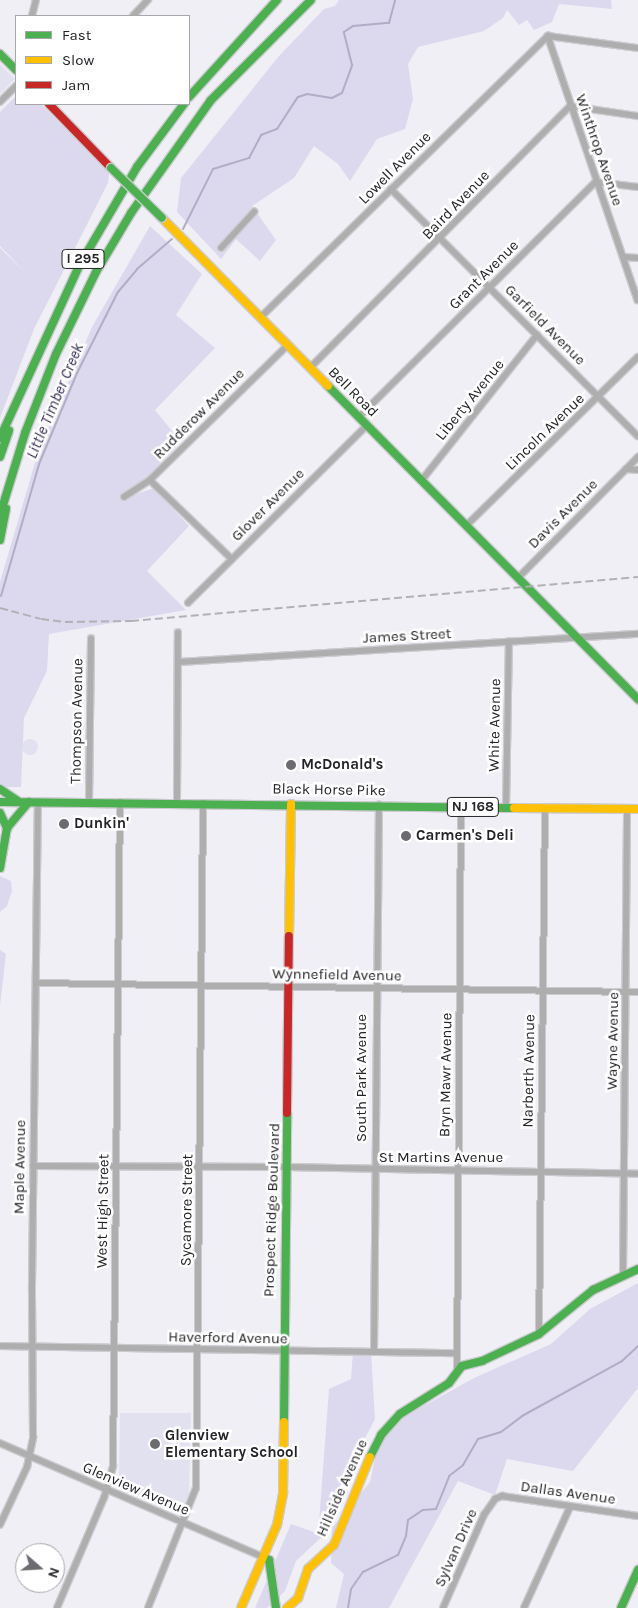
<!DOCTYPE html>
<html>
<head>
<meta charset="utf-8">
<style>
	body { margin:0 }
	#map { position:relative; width:638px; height:1608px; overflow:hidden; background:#f0eff6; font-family:Karla,sans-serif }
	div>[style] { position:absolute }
	.built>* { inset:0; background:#e2e1ef }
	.round { border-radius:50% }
	.green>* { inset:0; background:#dcd9ee }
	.stream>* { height:2px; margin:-1px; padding:0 1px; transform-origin:1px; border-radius:1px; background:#b0adc6 }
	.roads { filter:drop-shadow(1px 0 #cccbd0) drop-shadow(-1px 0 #cccbd0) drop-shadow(0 1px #cccbd0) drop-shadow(0 -1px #cccbd0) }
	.street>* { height:5.5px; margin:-2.75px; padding:0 2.75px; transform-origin:2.75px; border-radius:2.75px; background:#aeaeaf }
	.fast>* { height:8px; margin:-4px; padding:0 4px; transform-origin:4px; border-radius:4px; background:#4caf50 }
	.slow>* { height:8px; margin:-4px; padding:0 4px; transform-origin:4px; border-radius:4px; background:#ffc107 }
	.jam>* { height:8px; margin:-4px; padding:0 4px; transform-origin:4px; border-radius:4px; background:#c62828 }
	.rail>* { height:2px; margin-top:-1px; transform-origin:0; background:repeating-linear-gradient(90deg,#b1b1b5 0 8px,transparent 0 12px) }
	.bridges { filter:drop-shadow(1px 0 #cccbd0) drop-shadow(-1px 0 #cccbd0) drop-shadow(0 1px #cccbd0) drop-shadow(0 -1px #cccbd0) }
	.fast-bridge>* { height:8px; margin:-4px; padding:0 4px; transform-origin:4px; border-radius:4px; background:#4caf50 }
	.dots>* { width:14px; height:14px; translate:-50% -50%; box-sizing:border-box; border:2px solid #fff; border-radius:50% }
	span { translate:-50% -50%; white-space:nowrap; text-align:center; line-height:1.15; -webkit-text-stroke:5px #fff; paint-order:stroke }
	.shield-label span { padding:1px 4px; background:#fff; border:1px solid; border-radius:4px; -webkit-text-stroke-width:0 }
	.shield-label { font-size:14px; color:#242428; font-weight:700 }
	.street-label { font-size:15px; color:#242428 }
	.poi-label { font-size:15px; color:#242428; font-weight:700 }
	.left { translate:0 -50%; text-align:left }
	.water-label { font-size:16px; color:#342c58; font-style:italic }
	.legend { position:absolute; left:15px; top:15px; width:175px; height:90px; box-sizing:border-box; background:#fff; border:1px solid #a7a7a9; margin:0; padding:6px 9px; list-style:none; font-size:15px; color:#242428 }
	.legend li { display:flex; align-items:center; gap:10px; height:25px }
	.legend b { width:25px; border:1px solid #a7a7a9 }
	.north { position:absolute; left:15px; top:1543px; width:50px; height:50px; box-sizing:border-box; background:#fff; border:1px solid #a7a7a9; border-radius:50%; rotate:109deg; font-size:14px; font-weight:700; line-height:20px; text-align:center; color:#242428 }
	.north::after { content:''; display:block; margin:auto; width:18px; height:22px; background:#6b6b70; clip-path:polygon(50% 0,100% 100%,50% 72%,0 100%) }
</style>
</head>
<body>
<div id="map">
	<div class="built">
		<div style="clip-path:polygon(0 64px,15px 79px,0 94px)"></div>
		<div class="round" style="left:22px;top:739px;width:16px;height:16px"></div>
		<div style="clip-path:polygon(120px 1413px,191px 1413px,189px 1494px,181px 1515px,114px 1487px,119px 1476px)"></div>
	</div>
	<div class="green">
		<div style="clip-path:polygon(339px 0,611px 0,612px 9px,559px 4px,552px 22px,534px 30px,527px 20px,519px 25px,507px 10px,503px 18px,484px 31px,418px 47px,408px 64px,413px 99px,405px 129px,377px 139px,350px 181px,338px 164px,314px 146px,294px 178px,252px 206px,276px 240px,260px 261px,236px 239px,221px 259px,177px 212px,181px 178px,279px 56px,324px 9px,335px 6px)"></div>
		<div style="clip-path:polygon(16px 96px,16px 104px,41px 104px,109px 173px,108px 183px,34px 329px,0 418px,0 248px,25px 272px,0 246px,0 112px)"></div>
		<div style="clip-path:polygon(150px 226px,202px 274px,176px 315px,215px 348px,155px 410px,181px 442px,133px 495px,154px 488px,189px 526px,147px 571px,186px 610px,49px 634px,47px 671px,24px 718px,21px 787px,0 787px,0 582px,39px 449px,92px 327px)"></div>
		<div style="clip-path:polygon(0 876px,11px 881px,12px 891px,7px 906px,0 912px)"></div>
		<div style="clip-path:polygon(0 950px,6px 954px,0 1006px)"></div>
		<div style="clip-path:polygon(638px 1283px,638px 1388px,573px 1471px,507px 1459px,495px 1495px,458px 1481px,389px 1608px,336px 1608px,344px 1574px,331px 1563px,332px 1528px,370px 1482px,377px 1449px,400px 1419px,474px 1378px,551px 1344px,590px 1309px)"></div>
		<div style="clip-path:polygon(353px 1351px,371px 1351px,375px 1419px,337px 1492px,327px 1532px,296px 1561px,285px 1591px,267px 1608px,255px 1608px,291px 1524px,314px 1532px,319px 1522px,329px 1389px,351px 1379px)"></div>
	</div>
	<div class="stream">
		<div style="left:183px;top:229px;width:67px;rotate:-63.4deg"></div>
		<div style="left:213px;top:169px;width:38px;rotate:-17deg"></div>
		<div style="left:249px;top:158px;width:26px;rotate:-62deg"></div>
		<div style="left:261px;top:135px;width:17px;rotate:-21deg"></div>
		<div style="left:277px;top:129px;width:38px;rotate:-57deg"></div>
		<div style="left:298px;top:97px;width:9px;rotate:-18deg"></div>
		<div style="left:307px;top:94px;width:25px;rotate:9deg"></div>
		<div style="left:332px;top:98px;width:11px;rotate:-27deg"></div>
		<div style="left:342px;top:93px;width:30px;rotate:-70deg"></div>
		<div style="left:352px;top:65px;width:34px;rotate:-104deg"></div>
		<div style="left:344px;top:32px;width:11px;rotate:-34deg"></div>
		<div style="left:353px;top:26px;width:36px;rotate:-5deg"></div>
		<div style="left:389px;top:23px;width:24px;rotate:-75deg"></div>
		<div style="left:1px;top:596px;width:137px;rotate:-73.9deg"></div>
		<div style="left:39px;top:464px;width:99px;rotate:-67.3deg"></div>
		<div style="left:77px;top:373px;width:91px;rotate:-63.2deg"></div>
		<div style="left:118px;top:292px;width:30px;rotate:-50deg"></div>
		<div style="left:137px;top:269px;width:46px;rotate:-40.6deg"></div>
		<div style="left:348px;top:1608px;width:19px;rotate:-81deg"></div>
		<div style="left:351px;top:1589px;width:21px;rotate:-55deg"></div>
		<div style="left:363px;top:1572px;width:39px;rotate:-26deg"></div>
		<div style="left:398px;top:1555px;width:21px;rotate:-67deg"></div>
		<div style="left:406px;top:1536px;width:16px;rotate:-83deg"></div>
		<div style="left:408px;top:1520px;width:18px;rotate:-34deg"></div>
		<div style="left:423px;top:1510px;width:13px;rotate:-4deg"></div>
		<div style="left:436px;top:1509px;width:35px;rotate:-68deg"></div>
		<div style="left:449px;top:1476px;width:18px;rotate:-38deg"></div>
		<div style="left:463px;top:1465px;width:30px;rotate:-60deg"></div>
		<div style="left:478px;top:1439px;width:24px;rotate:-17deg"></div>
		<div style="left:501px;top:1432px;width:26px;rotate:-37deg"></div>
		<div style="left:522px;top:1416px;width:114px;rotate:-28.8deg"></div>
		<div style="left:622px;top:1361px;width:22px;rotate:-43deg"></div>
	</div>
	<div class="roads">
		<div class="street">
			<div style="left:32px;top:16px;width:16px;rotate:-76deg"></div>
			<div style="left:133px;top:16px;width:22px;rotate:-47deg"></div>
			<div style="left:548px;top:36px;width:279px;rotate:71.2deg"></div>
			<div style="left:548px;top:36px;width:91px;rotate:7.6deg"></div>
			<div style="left:0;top:102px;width:23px;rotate:-45deg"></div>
			<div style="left:391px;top:189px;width:349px;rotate:45deg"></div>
			<div style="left:221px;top:248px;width:49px;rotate:-47.5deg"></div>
			<div style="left:624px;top:257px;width:14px;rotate:4deg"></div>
			<div style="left:261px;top:317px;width:402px;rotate:-44.4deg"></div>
			<div style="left:310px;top:368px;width:369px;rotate:-45.2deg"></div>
			<div style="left:570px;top:106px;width:69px;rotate:8.4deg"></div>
			<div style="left:359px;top:417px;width:334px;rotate:-44.8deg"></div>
			<div style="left:596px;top:182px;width:42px;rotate:6.8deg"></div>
			<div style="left:626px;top:469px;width:12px;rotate:5deg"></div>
			<div style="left:150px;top:480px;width:114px;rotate:43.9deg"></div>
			<div style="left:422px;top:480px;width:185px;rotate:-51.6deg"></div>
			<div style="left:124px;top:497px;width:31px;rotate:-33deg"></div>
			<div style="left:150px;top:480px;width:193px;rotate:-44.4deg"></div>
			<div style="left:468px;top:524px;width:238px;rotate:-44.5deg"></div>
			<div style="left:519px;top:577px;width:169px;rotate:-45.2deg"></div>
			<div style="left:188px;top:603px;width:252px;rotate:-44.8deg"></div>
			<div style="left:178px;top:662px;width:461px;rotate:-3.5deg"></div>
			<div style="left:89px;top:802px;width:163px;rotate:-89.3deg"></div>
			<div style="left:177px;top:802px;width:169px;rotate:-89.7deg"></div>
			<div style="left:506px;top:808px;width:166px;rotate:-89deg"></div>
			<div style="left:36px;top:983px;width:602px;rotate:0.86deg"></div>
			<div style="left:33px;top:1166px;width:254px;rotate:0.2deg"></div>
			<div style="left:287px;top:1167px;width:351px;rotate:1.1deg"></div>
			<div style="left:623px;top:1274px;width:465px;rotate:-89.5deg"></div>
			<div style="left:539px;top:1334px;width:525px;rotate:-89.35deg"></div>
			<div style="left:0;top:1346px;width:455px;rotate:0.9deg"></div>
			<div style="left:374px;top:1352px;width:547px;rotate:-89.48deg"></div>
			<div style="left:457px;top:1373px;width:566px;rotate:-89.6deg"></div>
			<div style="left:0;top:1443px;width:287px;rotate:23.4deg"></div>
			<div style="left:0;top:1525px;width:64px;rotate:-65deg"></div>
			<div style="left:27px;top:1467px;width:30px;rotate:-78deg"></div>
			<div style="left:33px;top:1438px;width:153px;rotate:-90.4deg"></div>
			<div style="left:32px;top:1285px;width:483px;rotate:-89.3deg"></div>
			<div style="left:57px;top:1608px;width:120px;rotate:-66.9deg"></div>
			<div style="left:104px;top:1498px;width:33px;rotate:-74deg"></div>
			<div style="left:113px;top:1466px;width:664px;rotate:-89.4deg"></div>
			<div style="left:148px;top:1608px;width:129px;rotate:-68.2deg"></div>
			<div style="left:196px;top:1488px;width:685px;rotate:-89.41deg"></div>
			<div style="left:443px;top:1608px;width:102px;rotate:-66.2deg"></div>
			<div style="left:484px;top:1515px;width:19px;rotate:-55deg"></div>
			<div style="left:495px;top:1499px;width:8px;rotate:-23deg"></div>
			<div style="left:502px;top:1496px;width:137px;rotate:8.4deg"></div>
			<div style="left:524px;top:1608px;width:111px;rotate:-65.5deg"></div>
		</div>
		<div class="fast">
			<div style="left:0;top:54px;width:23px;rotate:45deg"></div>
			<div style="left:189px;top:97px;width:131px;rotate:-47.8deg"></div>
			<div style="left:328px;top:386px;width:441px;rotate:45.3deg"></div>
			<div style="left:0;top:438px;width:189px;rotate:-65.3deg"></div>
			<div style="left:79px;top:266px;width:115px;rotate:-59.6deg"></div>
			<div style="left:137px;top:167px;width:79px;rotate:-53.3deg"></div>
			<div style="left:0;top:457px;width:28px;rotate:-71deg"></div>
			<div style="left:0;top:515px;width:86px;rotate:-73deg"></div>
			<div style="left:25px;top:433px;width:85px;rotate:-68.6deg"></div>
			<div style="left:56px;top:354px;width:91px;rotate:-64deg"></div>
			<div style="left:96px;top:272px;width:69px;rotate:-59.3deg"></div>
			<div style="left:131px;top:213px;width:138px;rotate:-54.7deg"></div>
			<div style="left:211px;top:100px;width:141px;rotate:-45deg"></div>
			<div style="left:0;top:540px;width:32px;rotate:-79deg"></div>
			<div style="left:0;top:789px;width:23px;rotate:34deg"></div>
			<div style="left:0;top:802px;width:514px;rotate:0.67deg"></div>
			<div style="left:0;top:813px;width:17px;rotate:65deg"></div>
			<div style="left:0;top:868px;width:41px;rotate:-80.1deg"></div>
			<div style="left:7px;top:828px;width:34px;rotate:-50deg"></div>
			<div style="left:284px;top:1422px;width:309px;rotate:-89.4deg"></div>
			<div style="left:370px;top:1457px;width:25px;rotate:-63deg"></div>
			<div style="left:381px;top:1435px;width:28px;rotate:-48deg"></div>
			<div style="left:400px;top:1414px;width:58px;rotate:-32.3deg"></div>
			<div style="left:449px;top:1383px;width:21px;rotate:-53deg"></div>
			<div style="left:462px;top:1366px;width:21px;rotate:-14deg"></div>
			<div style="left:482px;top:1361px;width:63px;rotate:-25.3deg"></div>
			<div style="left:539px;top:1334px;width:70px;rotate:-39.2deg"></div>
			<div style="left:593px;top:1290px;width:50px;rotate:-25deg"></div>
			<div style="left:263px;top:1557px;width:7px;rotate:27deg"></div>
			<div style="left:269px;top:1560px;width:49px;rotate:81.7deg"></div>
			<div style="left:621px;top:1608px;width:42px;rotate:-65.9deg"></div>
		</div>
		<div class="slow">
			<div style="left:162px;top:218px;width:236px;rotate:45.3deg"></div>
			<div style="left:514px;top:808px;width:124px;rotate:0.5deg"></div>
			<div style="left:289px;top:936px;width:132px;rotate:-89.1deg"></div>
			<div style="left:241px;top:1608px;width:90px;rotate:-66.6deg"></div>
			<div style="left:277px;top:1525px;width:33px;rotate:-79deg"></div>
			<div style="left:283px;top:1493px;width:71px;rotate:-89.2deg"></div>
			<div style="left:287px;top:1608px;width:15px;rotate:-42deg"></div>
			<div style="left:298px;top:1598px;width:31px;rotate:-71deg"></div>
			<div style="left:308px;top:1569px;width:35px;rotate:-43deg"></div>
			<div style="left:334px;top:1545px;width:95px;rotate:-67.8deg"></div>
		</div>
		<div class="jam">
			<div style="left:49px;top:104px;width:89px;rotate:45.9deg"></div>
			<div style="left:287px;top:1113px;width:177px;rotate:-89.4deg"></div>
		</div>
	</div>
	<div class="rail">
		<div style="left:0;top:608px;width:42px;rotate:15deg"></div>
		<div style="left:41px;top:619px;width:24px;rotate:7deg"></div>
		<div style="left:65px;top:622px;width:66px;rotate:-0.9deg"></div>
		<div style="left:131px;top:621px;width:509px;rotate:-4.96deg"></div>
	</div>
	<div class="bridges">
		<div class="fast-bridge">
			<div style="left:111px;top:168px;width:71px;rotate:44.4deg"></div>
		</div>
	</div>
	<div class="dots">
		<div style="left:291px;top:765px;background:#6b6b70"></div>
		<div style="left:64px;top:824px;background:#6b6b70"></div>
		<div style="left:406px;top:836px;background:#6b6b70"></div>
		<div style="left:155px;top:1444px;background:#6b6b70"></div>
	</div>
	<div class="shield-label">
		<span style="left:83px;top:259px">I 295</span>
		<span style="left:473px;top:807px">NJ 168</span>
	</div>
	<div class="street-label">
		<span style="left:599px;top:150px;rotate:71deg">Winthrop Avenue</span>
		<span style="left:395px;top:168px;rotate:-45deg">Lowell Avenue</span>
		<span style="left:456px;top:205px;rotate:-46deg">Baird Avenue</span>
		<span style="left:484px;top:275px;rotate:-45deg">Grant Avenue</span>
		<span style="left:545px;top:325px;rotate:45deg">Garfield Avenue</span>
		<span style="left:353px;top:392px;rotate:45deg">Bell Road</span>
		<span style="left:470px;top:400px;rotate:-51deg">Liberty Avenue</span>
		<span style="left:199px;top:414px;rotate:-45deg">Rudderow Avenue</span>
		<span style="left:545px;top:432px;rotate:-44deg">Lincoln Avenue</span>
		<span style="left:268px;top:505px;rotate:-45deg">Glover Avenue</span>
		<span style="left:563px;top:514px;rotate:-45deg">Davis Avenue</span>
		<span style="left:407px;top:636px;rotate:-3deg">James Street</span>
		<span style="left:77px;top:721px;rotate:-89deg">Thompson Avenue</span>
		<span style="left:495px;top:725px;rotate:-89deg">White Avenue</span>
		<span style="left:329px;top:790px;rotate:1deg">Black Horse Pike</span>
		<span style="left:337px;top:975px;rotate:1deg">Wynnefield Avenue</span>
		<span style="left:613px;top:1041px;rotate:-89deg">Wayne Avenue</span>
		<span style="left:529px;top:1071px;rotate:-89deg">Narberth Avenue</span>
		<span style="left:446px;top:1075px;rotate:-89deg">Bryn Mawr Avenue</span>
		<span style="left:362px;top:1078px;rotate:-90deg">South Park Avenue</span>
		<span style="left:441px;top:1158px">St Martins Avenue</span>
		<span style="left:20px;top:1167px;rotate:-89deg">Maple Avenue</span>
		<span style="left:187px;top:1210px;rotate:-89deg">Sycamore Street</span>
		<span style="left:272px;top:1210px;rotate:-88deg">Prospect Ridge Boulevard</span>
		<span style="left:103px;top:1211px;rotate:-89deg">West High Street</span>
		<span style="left:228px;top:1338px;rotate:1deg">Haverford Avenue</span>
		<span style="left:342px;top:1488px;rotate:-66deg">Hillside Avenue</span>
		<span style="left:136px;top:1489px;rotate:23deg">Glenview Avenue</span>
		<span style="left:568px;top:1493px;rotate:8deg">Dallas Avenue</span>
		<span style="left:456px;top:1548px;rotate:-66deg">Sylvan Drive</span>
	</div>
	<div class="poi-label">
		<span class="left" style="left:301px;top:765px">McDonald's</span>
		<span class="left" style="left:74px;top:824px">Dunkin'</span>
		<span class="left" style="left:416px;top:836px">Carmen's Deli</span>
		<span class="left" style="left:165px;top:1444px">Glenview<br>Elementary School</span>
	</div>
	<div class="water-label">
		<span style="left:55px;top:401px;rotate:-67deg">Little Timber Creek</span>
	</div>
	<ul class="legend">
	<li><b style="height:6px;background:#4caf50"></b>Fast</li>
	<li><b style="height:6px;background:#ffc107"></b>Slow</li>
	<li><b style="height:6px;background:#c62828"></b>Jam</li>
	</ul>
	<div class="north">N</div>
</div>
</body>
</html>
